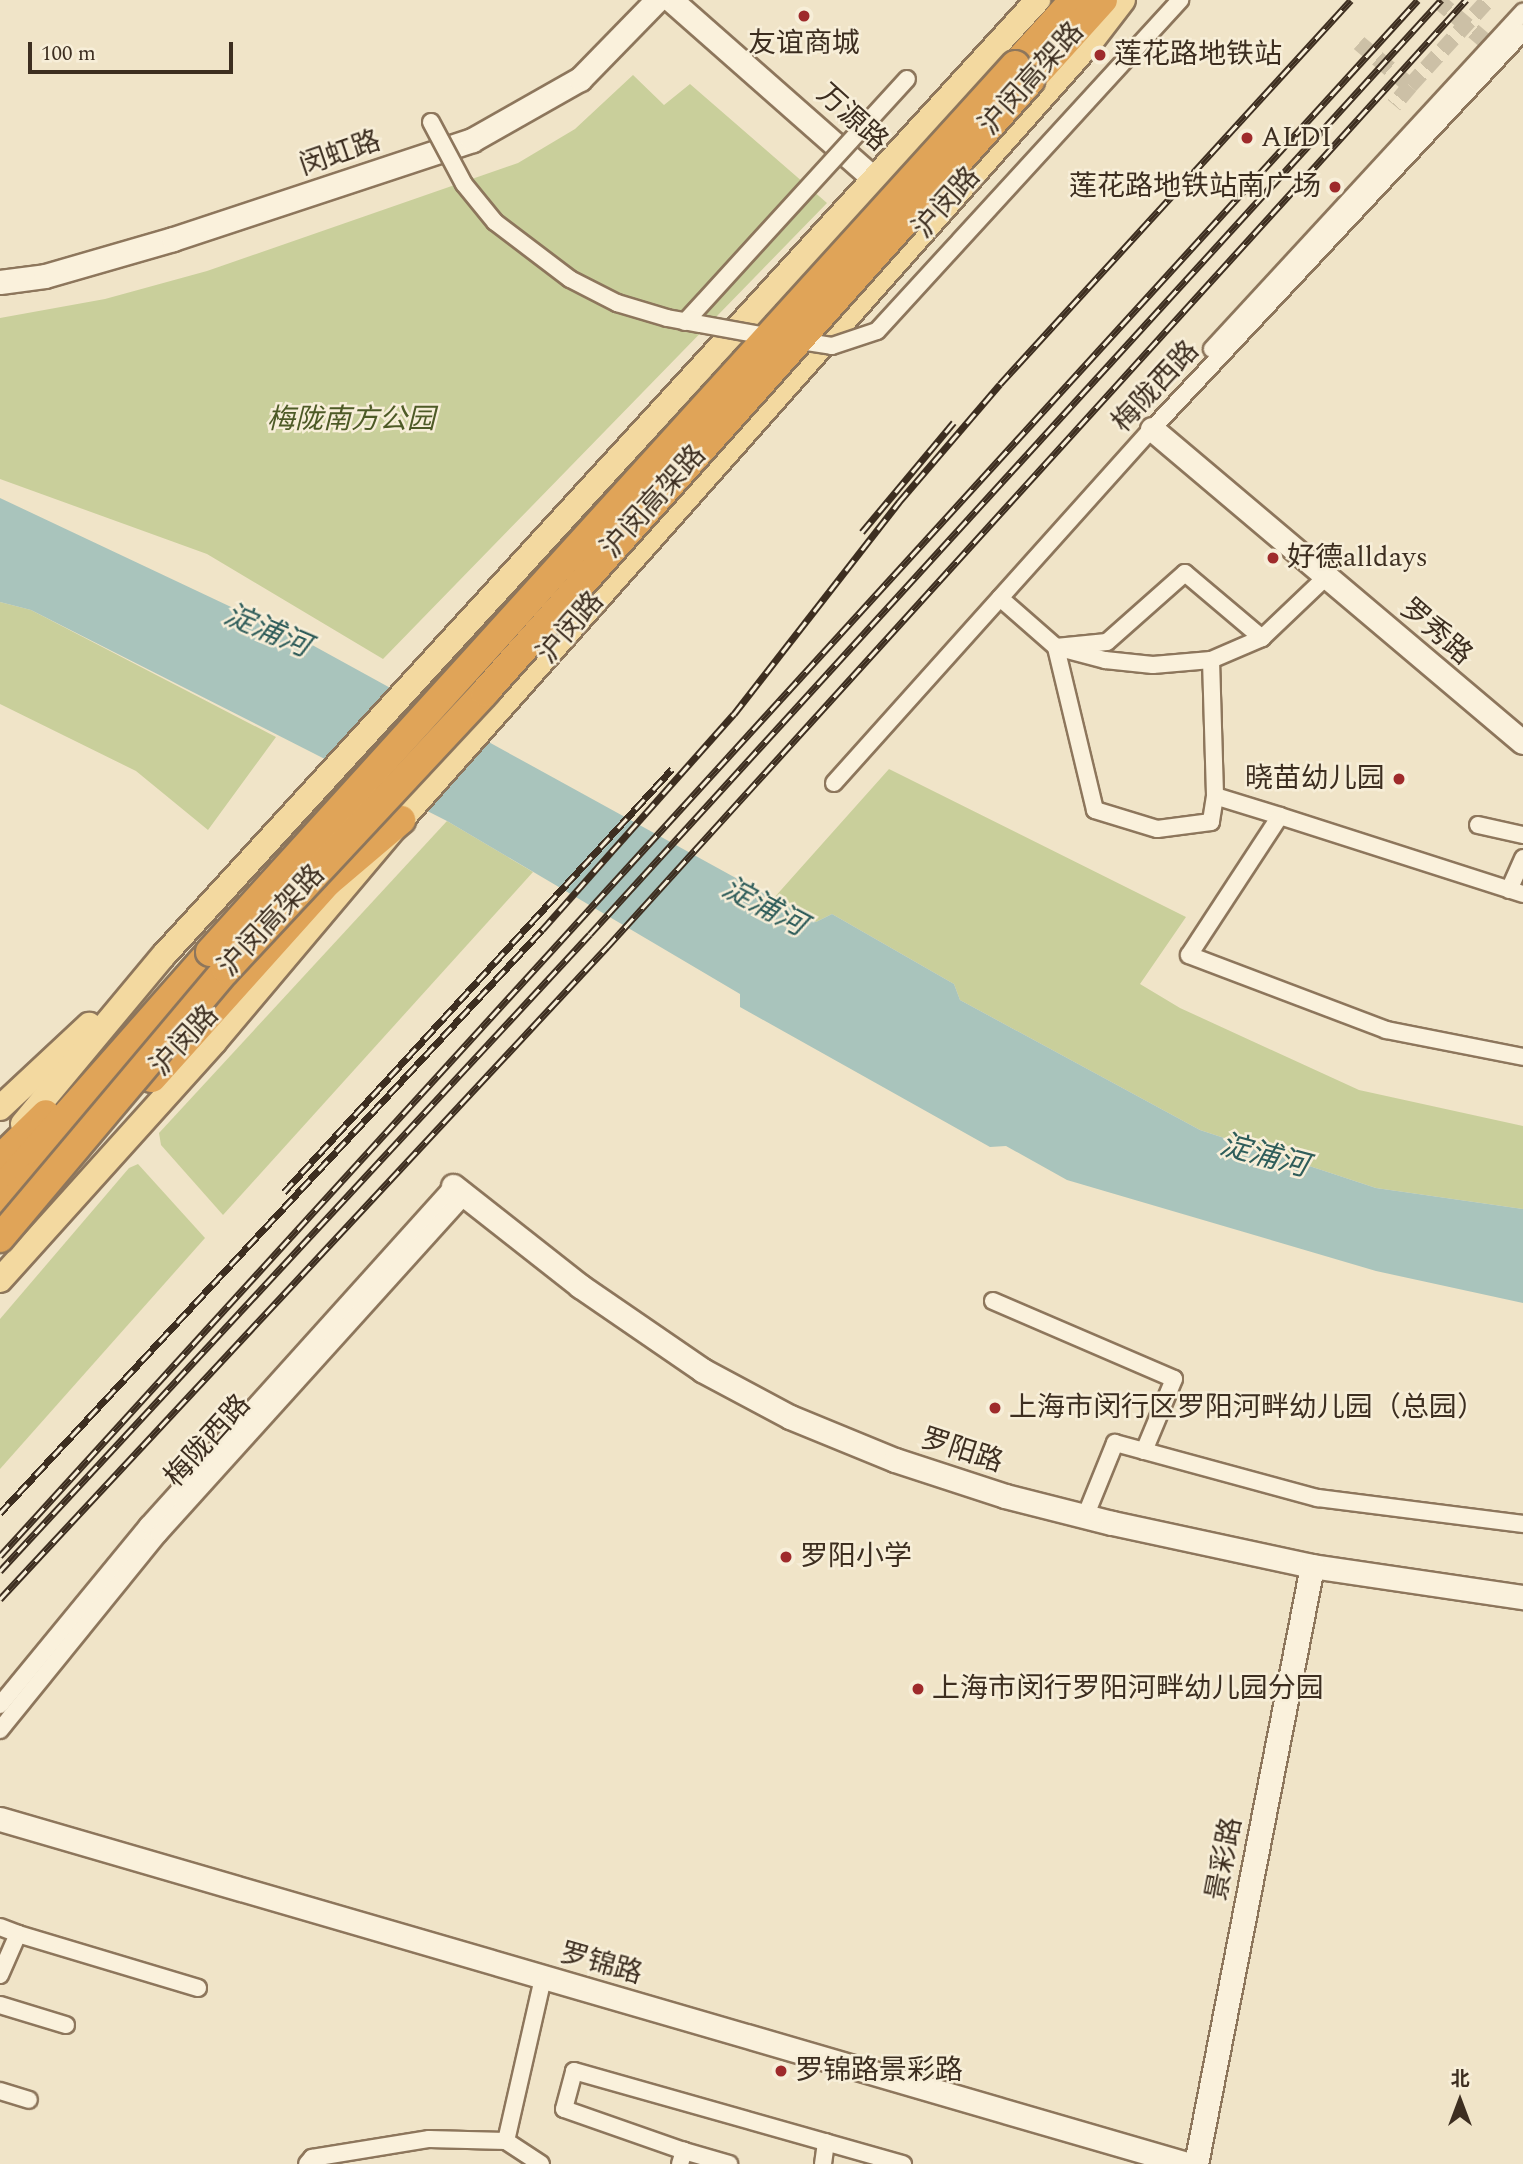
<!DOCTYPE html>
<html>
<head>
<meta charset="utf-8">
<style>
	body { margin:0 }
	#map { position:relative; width:1523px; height:2164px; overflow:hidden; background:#f0e4c8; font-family:Spectral,"Noto Sans SC",serif }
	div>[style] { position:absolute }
	.green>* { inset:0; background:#c9cf9b }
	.water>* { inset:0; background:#a9c4bc }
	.street-tunnel>* { height:16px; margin-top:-8px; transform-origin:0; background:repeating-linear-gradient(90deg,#ccc0a6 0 16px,transparent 0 24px) }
	.roads { filter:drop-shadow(2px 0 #8d765c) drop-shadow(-2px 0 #8d765c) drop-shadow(0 2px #8d765c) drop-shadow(0 -2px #8d765c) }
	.street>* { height:16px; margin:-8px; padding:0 8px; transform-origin:8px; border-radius:8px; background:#faf1dc }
	.secondary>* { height:23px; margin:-11.5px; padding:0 11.5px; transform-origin:11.5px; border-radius:11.5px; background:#faf1dc }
	.primary>* { height:24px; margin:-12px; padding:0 12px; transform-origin:12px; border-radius:12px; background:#f3d9a0 }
	.highway>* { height:28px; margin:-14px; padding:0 14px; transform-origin:14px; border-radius:14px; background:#e0a458 }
	.rail>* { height:7px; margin-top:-3.5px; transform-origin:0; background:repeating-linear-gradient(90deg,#f7eed8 0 13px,#3d2e20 0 26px); box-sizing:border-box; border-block:2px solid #3d2e20 }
	.bridges { filter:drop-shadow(2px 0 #8d765c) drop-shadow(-2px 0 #8d765c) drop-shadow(0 2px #8d765c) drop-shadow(0 -2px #8d765c) }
	.street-bridge>* { height:16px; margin:-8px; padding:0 8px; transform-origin:8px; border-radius:8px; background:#faf1dc }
	.highway-bridge>* { height:28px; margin:-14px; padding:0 14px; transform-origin:14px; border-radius:14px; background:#e0a458 }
	.dots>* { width:19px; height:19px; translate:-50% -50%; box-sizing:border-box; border:4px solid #f7eed8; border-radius:50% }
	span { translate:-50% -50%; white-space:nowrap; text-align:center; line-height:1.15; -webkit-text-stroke:5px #f7eed8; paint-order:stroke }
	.poi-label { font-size:28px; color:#3d2e20 }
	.left { translate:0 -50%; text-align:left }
	.right { translate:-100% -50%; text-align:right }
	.street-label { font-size:28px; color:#3d2e20 }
	.park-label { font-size:28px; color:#4d5a26; font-style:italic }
	.water-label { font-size:30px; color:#2f5d5a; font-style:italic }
	.north { position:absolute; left:1425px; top:2066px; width:70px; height:70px; -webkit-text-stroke:5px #f7eed8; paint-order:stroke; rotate:0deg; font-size:19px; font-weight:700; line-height:28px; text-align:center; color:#3d2e20 }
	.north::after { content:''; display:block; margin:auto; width:24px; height:32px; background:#3d2e20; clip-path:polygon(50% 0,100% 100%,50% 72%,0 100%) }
	.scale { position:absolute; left:28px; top:42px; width:205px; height:32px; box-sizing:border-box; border:4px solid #3d2e20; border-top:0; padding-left:9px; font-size:21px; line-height:24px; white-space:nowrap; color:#3d2e20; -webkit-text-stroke:5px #f7eed8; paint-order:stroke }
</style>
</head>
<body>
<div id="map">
	<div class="green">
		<div style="clip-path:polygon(633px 75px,664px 105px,690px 84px,827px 203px,383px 659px,207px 554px,0 479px,0 318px,105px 299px,207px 271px,518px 163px,575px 129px)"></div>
		<div style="clip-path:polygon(0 602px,31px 610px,276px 737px,208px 830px,136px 771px,0 704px)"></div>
		<div style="clip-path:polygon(889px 769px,1186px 917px,1140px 984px,1180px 1008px,1359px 1090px,1523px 1126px,1523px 1209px,1376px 1188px,1200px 1130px,960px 1000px,954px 984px,832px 914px,816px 922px,773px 899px)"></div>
		<div style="clip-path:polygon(447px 821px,533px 872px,223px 1215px,161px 1145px,159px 1133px)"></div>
		<div style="clip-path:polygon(138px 1164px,205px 1238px,0 1469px,0 1319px,129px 1168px)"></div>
	</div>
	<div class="water">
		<div style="clip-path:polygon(0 498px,314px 646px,816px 922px,832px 914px,954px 984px,960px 1000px,1200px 1130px,1376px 1188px,1523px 1209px,1523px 1303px,1376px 1271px,1067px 1180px,1006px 1146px,990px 1147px,740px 1007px,740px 994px,447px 821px,31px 610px,0 602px)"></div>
	</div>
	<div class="street-tunnel">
		<div style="left:1437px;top:0;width:63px;rotate:40.5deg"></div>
		<div style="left:1359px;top:43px;width:67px;rotate:40.1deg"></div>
		<div style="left:1410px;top:86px;width:25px;rotate:130deg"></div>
		<div style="left:1410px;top:86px;width:116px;rotate:-47.8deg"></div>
	</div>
	<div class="roads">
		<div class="street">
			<div style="left:1212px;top:349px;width:459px;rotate:-47.3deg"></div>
			<div style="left:1000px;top:598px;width:74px;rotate:41.2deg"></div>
			<div style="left:1056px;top:647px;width:51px;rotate:-5.6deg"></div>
			<div style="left:1107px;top:642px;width:104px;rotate:-41.5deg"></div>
			<div style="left:1185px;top:573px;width:101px;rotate:40.2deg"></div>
			<div style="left:1262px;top:638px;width:88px;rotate:-43.6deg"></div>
			<div style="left:1211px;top:660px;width:136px;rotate:88.3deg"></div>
			<div style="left:1215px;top:796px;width:68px;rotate:17.1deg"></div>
			<div style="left:834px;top:783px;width:476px;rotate:-48.1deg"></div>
			<div style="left:1152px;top:429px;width:543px;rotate:-46.94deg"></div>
			<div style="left:1215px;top:796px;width:26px;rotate:99deg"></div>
			<div style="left:1211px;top:822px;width:54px;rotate:172.6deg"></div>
			<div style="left:1157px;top:829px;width:65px;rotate:-163deg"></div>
			<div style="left:1095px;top:810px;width:168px;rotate:-103.5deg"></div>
			<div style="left:1056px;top:647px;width:51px;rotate:14.9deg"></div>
			<div style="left:1105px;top:660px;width:48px;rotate:5.9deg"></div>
			<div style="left:1153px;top:665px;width:58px;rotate:-4.9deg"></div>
			<div style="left:1211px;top:660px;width:56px;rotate:-23.3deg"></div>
			<div style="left:1478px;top:825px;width:46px;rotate:12.5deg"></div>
			<div style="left:1509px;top:890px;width:35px;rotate:-66deg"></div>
			<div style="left:1523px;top:894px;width:255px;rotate:-162.2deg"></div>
			<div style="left:1280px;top:816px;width:166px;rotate:123.2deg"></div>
			<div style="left:1189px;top:955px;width:211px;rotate:20.8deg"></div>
			<div style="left:1386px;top:1030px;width:140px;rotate:11.1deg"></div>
			<div style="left:993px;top:1301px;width:197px;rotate:23.3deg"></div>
			<div style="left:1174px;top:1379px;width:78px;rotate:112.6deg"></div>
			<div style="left:1085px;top:1517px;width:80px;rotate:-67.9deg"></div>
			<div style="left:1115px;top:1443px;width:210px;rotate:15.2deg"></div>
			<div style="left:1318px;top:1498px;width:207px;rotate:7.2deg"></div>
			<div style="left:0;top:1705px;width:233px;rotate:-50.6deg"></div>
			<div style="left:148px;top:1525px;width:456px;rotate:-48deg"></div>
			<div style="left:0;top:1730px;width:252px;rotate:-51deg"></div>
			<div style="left:159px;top:1534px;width:457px;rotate:-47.9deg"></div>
			<div style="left:0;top:1927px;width:19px;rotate:21deg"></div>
			<div style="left:0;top:1975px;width:45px;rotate:-66.3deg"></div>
			<div style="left:18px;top:1934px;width:188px;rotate:16.7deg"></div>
			<div style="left:0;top:2005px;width:69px;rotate:16.9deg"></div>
			<div style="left:0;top:2091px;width:30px;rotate:17deg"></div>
			<div style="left:684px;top:2151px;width:47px;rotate:16.1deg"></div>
			<div style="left:307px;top:2164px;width:8px;rotate:-50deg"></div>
			<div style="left:312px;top:2158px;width:119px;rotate:-9.2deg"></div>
			<div style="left:429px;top:2139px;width:77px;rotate:1.5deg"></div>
			<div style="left:541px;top:2164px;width:42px;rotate:-146.7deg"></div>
			<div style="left:506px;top:2141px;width:167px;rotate:-77.2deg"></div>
			<div style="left:680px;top:2164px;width:14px;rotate:-73deg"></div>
			<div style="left:684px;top:2151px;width:127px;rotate:-160.7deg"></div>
			<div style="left:564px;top:2109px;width:39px;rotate:-75deg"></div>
			<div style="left:574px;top:2071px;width:342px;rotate:15.8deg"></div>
			<div style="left:823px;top:2164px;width:22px;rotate:-82deg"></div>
		</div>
		<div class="secondary">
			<div style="left:671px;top:0;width:269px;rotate:41.4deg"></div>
			<div style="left:873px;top:178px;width:46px;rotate:32.7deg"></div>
			<div style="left:0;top:282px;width:45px;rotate:-7.6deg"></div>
			<div style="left:45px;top:276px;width:133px;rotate:-16.1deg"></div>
			<div style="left:173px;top:239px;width:315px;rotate:-18.3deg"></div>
			<div style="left:472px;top:140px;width:124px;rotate:-29.5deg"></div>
			<div style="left:580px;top:79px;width:110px;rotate:-45.7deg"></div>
			<div style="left:1152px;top:429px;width:485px;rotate:40.2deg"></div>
			<div style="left:453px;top:1186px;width:162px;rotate:38.2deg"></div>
			<div style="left:580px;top:1286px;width:148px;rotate:34.5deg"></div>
			<div style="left:702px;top:1370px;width:100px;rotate:28.1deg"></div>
			<div style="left:790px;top:1417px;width:113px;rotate:22.3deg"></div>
			<div style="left:895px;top:1460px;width:116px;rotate:18.1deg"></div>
			<div style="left:1005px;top:1496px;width:110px;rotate:14.2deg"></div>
			<div style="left:1112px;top:1523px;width:205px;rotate:12.1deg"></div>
			<div style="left:1312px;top:1566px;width:213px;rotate:8.4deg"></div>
			<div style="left:0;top:1819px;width:1236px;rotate:16.21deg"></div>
			<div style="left:1196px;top:2164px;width:609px;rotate:-79.02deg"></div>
		</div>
		<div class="primary">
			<div style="left:0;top:1108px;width:122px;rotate:-43deg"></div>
			<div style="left:23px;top:1124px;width:220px;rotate:-50.2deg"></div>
			<div style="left:164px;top:955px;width:1295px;rotate:-47.54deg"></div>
			<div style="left:0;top:1280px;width:321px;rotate:-48deg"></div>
			<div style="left:215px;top:1041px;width:289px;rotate:-49.9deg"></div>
			<div style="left:401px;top:820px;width:1038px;rotate:-48.44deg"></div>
			<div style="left:1090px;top:43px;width:54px;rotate:-52.5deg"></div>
		</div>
		<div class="highway">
			<div style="left:1015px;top:65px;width:88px;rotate:-47.8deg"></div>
			<div style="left:1030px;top:81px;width:109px;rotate:-48deg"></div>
			<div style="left:152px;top:1078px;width:263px;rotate:-48.1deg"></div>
			<div style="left:328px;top:882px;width:96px;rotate:-40.3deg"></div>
			<div style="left:0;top:1159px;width:64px;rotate:-44.4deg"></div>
			<div style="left:4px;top:1186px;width:312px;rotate:-48.6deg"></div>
			<div style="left:0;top:1215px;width:53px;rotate:-47.3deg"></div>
		</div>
	</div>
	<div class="rail">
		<div style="left:862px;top:532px;width:143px;rotate:-50.1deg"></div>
		<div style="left:284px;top:1192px;width:574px;rotate:-47.47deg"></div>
		<div style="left:0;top:1513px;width:796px;rotate:-47.09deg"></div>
		<div style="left:542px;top:930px;width:289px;rotate:-48.4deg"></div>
		<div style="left:734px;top:714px;width:269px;rotate:-52.1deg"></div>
		<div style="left:899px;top:502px;width:155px;rotate:-49.4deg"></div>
		<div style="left:1000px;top:384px;width:520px;rotate:-47.57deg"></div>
		<div style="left:0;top:1556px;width:2105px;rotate:-47.66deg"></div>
		<div style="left:0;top:1571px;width:868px;rotate:-47.19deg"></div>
		<div style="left:590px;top:934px;width:1264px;rotate:-47.66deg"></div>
		<div style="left:0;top:1599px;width:891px;rotate:-47.05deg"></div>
		<div style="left:607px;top:947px;width:1279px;rotate:-47.79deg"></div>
	</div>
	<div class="bridges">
		<div class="street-bridge">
			<div style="left:431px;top:122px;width:70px;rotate:62deg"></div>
			<div style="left:464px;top:184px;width:49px;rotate:50.8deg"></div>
			<div style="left:495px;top:222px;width:94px;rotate:37.2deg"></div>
			<div style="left:570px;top:279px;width:53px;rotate:27.1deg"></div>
			<div style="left:617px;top:303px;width:52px;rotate:16.7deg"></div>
			<div style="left:667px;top:318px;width:107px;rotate:10.3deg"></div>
			<div style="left:685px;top:322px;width:329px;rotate:-47.6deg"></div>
			<div style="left:794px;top:340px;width:38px;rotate:9deg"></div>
			<div style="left:832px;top:346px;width:47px;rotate:-18.4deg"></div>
			<div style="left:877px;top:331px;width:449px;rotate:-47.5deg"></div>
		</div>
		<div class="highway-bridge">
			<div style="left:210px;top:952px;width:1198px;rotate:-47.77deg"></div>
			<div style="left:0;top:1238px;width:351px;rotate:-49.9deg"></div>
			<div style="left:226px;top:970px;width:380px;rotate:-47deg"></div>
			<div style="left:485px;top:692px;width:819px;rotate:-48.27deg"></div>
		</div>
	</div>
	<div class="dots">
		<div style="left:804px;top:16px;background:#9e2a2b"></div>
		<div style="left:1100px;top:55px;background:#9e2a2b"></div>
		<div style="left:1247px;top:138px;background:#9e2a2b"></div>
		<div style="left:1335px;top:187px;background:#9e2a2b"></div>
		<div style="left:1273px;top:558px;background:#9e2a2b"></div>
		<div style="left:1399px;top:779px;background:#9e2a2b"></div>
		<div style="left:995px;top:1408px;background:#9e2a2b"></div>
		<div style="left:786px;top:1557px;background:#9e2a2b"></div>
		<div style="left:918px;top:1689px;background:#9e2a2b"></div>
		<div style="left:781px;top:2071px;background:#9e2a2b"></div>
	</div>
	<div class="poi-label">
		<span style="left:804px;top:44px">友谊商城</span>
		<span class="left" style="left:1114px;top:55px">莲花路地铁站</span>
		<span class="left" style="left:1261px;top:138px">ALDI</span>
		<span class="right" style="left:1321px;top:187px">莲花路地铁站南广场</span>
		<span class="left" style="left:1287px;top:558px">好德alldays</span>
		<span class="right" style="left:1385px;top:779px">晓苗幼儿园</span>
		<span class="left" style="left:1009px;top:1408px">上海市闵行区罗阳河畔幼儿园（总园）</span>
		<span class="left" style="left:800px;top:1557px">罗阳小学</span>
		<span class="left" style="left:932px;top:1689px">上海市闵行罗阳河畔幼儿园分园</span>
		<span class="left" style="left:795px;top:2071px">罗锦路景彩路</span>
	</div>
	<div class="street-label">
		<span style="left:1032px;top:79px;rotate:-48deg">沪闵高架路</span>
		<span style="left:852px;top:118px;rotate:42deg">万源路</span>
		<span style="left:340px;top:154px;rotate:-19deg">闵虹路</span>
		<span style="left:947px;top:203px;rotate:-48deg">沪闵路</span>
		<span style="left:1156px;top:387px;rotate:-47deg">梅陇西路</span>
		<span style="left:654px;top:502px;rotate:-48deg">沪闵高架路</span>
		<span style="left:571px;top:628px;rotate:-49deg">沪闵路</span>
		<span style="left:1436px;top:632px;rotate:41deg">罗秀路</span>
		<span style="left:272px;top:921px;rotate:-47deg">沪闵高架路</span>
		<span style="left:185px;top:1041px;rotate:-47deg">沪闵路</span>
		<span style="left:208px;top:1441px;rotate:-48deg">梅陇西路</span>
		<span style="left:962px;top:1451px;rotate:18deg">罗阳路</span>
		<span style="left:1225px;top:1859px;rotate:-79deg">景彩路</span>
		<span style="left:601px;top:1964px;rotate:16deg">罗锦路</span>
	</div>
	<div class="park-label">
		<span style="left:351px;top:420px">梅陇南方公园</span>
	</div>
	<div class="water-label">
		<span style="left:267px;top:631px;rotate:23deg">淀浦河</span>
		<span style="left:764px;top:907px;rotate:28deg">淀浦河</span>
		<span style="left:1264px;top:1156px;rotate:15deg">淀浦河</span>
	</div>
	<div class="north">北</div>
	<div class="scale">100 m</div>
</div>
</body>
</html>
